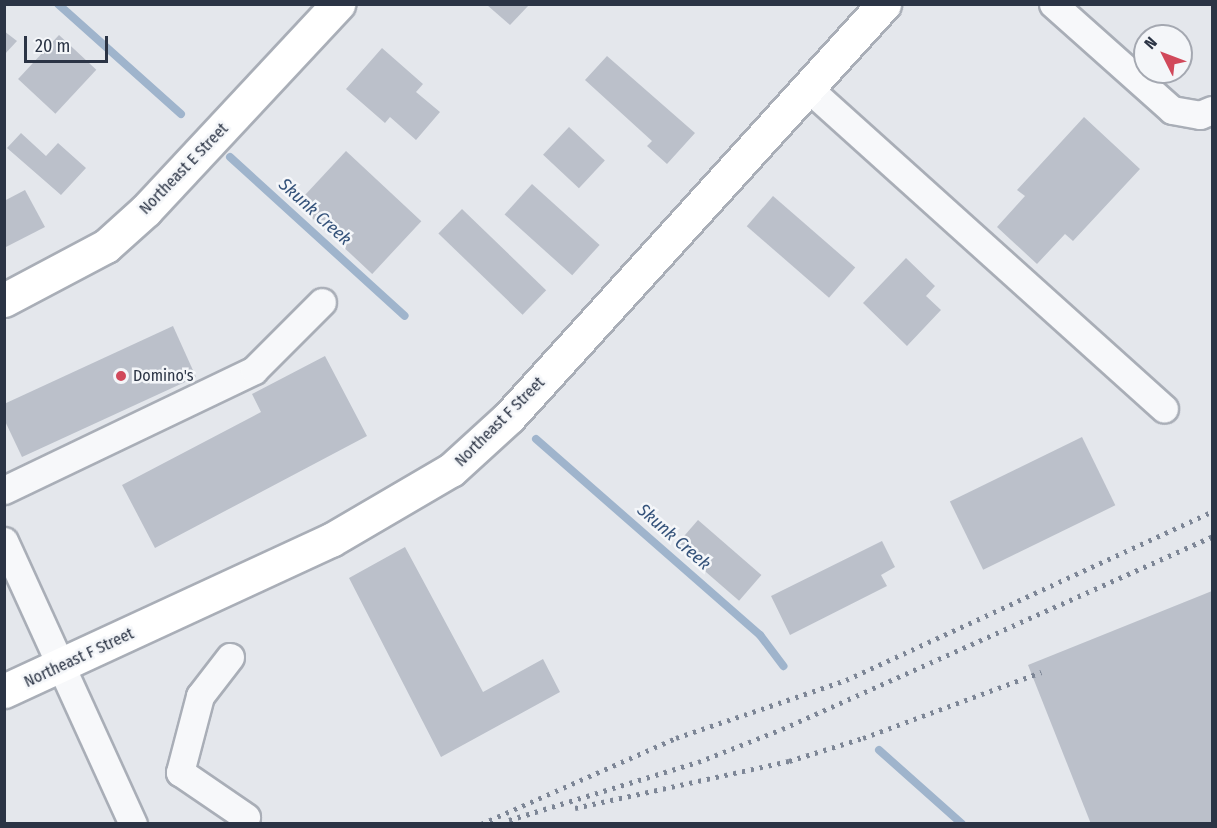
<!DOCTYPE html>
<html>
<head>
<meta charset="utf-8">
<style>
	body { margin:0 }
	#map { position:relative; width:1217px; height:828px; overflow:hidden; background:#e4e7ec; font-family:"Fira Sans Condensed",sans-serif }
	div>[style] { position:absolute }
	.stream>* { height:8px; margin:-4px; padding:0 4px; transform-origin:4px; border-radius:4px; background:#9fb4cc }
	.building>* { inset:0; background:#bbc0ca; transform-origin:0 0 }
	.roads { filter:drop-shadow(2px 0 #a9aeb7) drop-shadow(-2px 0 #a9aeb7) drop-shadow(0 2px #a9aeb7) drop-shadow(0 -2px #a9aeb7) }
	.minor>* { height:27px; margin:-13.5px; padding:0 13.5px; transform-origin:13.5px; border-radius:13.5px; background:#f7f8fa }
	.major>* { height:33px; margin:-16.5px; padding:0 16.5px; transform-origin:16.5px; border-radius:16.5px; background:#fff }
	.rail>* { height:4.5px; margin-top:-2.25px; transform-origin:0; background:repeating-linear-gradient(90deg,#7d8696 0 3px,transparent 0 9px) }
	.dots>* { width:16px; height:16px; translate:-50% -50%; box-sizing:border-box; border:3px solid #f4f6f9; border-radius:50% }
	span { translate:-50% -50%; white-space:nowrap; text-align:center; line-height:1.15; -webkit-text-stroke:5px #f4f6f9; paint-order:stroke }
	.street-label { font-size:16px; color:#2b3445 }
	.poi-label { font-size:16px; color:#2b3445 }
	.left { translate:0 -50%; text-align:left }
	.water-label { font-size:18px; color:#34527a; font-style:italic }
	.frame { position:absolute; inset:0; border:6px solid #2b3445; pointer-events:none }
	.north { position:absolute; left:1133px; top:24px; width:60px; height:60px; box-sizing:border-box; background:#f4f6f9; border:2px solid #a4a8b1; border-radius:50%; rotate:312deg; font-size:16px; font-weight:700; line-height:24px; text-align:center; color:#2b3445 }
	.north::after { content:''; display:block; margin:auto; width:21px; height:27px; background:#d1495b; clip-path:polygon(50% 0,100% 100%,50% 72%,0 100%) }
	.scale { position:absolute; left:24px; top:36px; width:84px; height:27px; box-sizing:border-box; border:3px solid #2b3445; border-top:0; padding-left:8px; font-size:18px; line-height:21px; white-space:nowrap; color:#2b3445; -webkit-text-stroke:4px #f4f6f9; paint-order:stroke }
</style>
</head>
<body>
<div id="map">
	<div class="stream">
		<div style="left:58px;top:4px;width:165px;rotate:41.8deg"></div>
		<div style="left:230px;top:157px;width:236px;rotate:42.3deg"></div>
		<div style="left:536px;top:439px;width:298px;rotate:41.2deg"></div>
		<div style="left:760px;top:635px;width:39px;rotate:53deg"></div>
		<div style="left:879px;top:750px;width:111px;rotate:41.7deg"></div>
	</div>
	<div class="building">
		<div style="clip-path:polygon(487px 5px,529px 5px,510px 25px)"></div>
		<div style="clip-path:polygon(4px 31px,17px 41px,4px 55px)"></div>
		<div style="left:59px;top:35px;width:51px;height:60px;rotate:43deg"></div>
		<div style="clip-path:polygon(382px 48px,423px 84px,416px 92px,440px 112px,416px 140px,390px 117px,385px 123px,346px 89px)"></div>
		<div style="clip-path:polygon(607px 56px,695px 133px,667px 164px,647px 146px,652px 141px,585px 80px)"></div>
		<div style="clip-path:polygon(1084px 117px,1140px 169px,1073px 241px,1065px 234px,1037px 264px,997px 227px,1025px 196px,1017px 190px)"></div>
		<div style="left:569px;top:127px;width:49px;height:38px;rotate:43deg"></div>
		<div style="clip-path:polygon(21px 133px,46px 156px,58px 143px,86px 168px,61px 195px,7px 148px)"></div>
		<div style="left:346px;top:151px;width:103px;height:72px;rotate:43deg"></div>
		<div style="left:532px;top:184px;width:91px;height:41px;rotate:42deg"></div>
		<div style="clip-path:polygon(25px 190px,45px 227px,4px 248px,4px 201px)"></div>
		<div style="left:773px;top:196px;width:109px;height:40px;rotate:41deg"></div>
		<div style="left:462px;top:209px;width:117px;height:34px;rotate:44deg"></div>
		<div style="clip-path:polygon(906px 258px,935px 286px,926px 296px,941px 310px,907px 346px,863px 303px)"></div>
		<div style="clip-path:polygon(173px 326px,196px 377px,22px 457px,4px 419px,4px 404px)"></div>
		<div style="clip-path:polygon(325px 356px,367px 436px,155px 548px,122px 485px,261px 412px,252px 394px)"></div>
		<div style="left:1082px;top:437px;width:76px;height:147px;rotate:64deg"></div>
		<div style="left:698px;top:520px;width:84px;height:34px;rotate:41deg"></div>
		<div style="clip-path:polygon(882px 541px,895px 567px,881px 575px,887px 586px,790px 635px,771px 596px)"></div>
		<div style="clip-path:polygon(405px 547px,483px 692px,543px 659px,560px 692px,441px 757px,349px 578px)"></div>
		<div style="clip-path:polygon(1212px 591px,1212px 824px,1091px 824px,1028px 665px)"></div>
	</div>
	<div class="roads">
		<div class="minor">
			<div style="left:1053px;top:4px;width:159px;rotate:41.7deg"></div>
			<div style="left:1172px;top:110px;width:28px;rotate:10deg"></div>
			<div style="left:1200px;top:115px;width:13px;rotate:-23deg"></div>
			<div style="left:808px;top:88px;width:479px;rotate:42deg"></div>
			<div style="left:4px;top:490px;width:277px;rotate:-25.6deg"></div>
			<div style="left:254px;top:370px;width:96px;rotate:-45deg"></div>
			<div style="left:4px;top:541px;width:311px;rotate:65.5deg"></div>
			<div style="left:230px;top:657px;width:49px;rotate:127.6deg"></div>
			<div style="left:200px;top:696px;width:79px;rotate:104.7deg"></div>
			<div style="left:180px;top:772px;width:80px;rotate:34.3deg"></div>
		</div>
		<div class="major">
			<div style="left:4px;top:300px;width:115px;rotate:-27.9deg"></div>
			<div style="left:106px;top:246px;width:54px;rotate:-42deg"></div>
			<div style="left:146px;top:210px;width:282px;rotate:-47deg"></div>
			<div style="left:4px;top:691px;width:360px;rotate:-24.8deg"></div>
			<div style="left:331px;top:540px;width:139px;rotate:-30.3deg"></div>
			<div style="left:451px;top:470px;width:79px;rotate:-42.4deg"></div>
			<div style="left:509px;top:417px;width:558px;rotate:-47.76deg"></div>
		</div>
	</div>
	<div class="rail">
		<div style="left:575px;top:808px;width:219px;rotate:-12.4deg"></div>
		<div style="left:789px;top:761px;width:77px;rotate:-17.3deg"></div>
		<div style="left:863px;top:738px;width:190px;rotate:-20.3deg"></div>
		<div style="left:509px;top:820px;width:198px;rotate:-17.1deg"></div>
		<div style="left:698px;top:762px;width:90px;rotate:-21.4deg"></div>
		<div style="left:782px;top:729px;width:471px;rotate:-24.1deg"></div>
		<div style="left:481px;top:824px;width:213px;rotate:-23.8deg"></div>
		<div style="left:676px;top:738px;width:180px;rotate:-18.8deg"></div>
		<div style="left:846px;top:680px;width:403px;rotate:-24.7deg"></div>
	</div>
	<div class="dots">
		<div style="left:121px;top:376px;background:#d1495b"></div>
	</div>
	<div class="street-label">
		<span style="left:184px;top:169px;rotate:-46deg">Northeast E Street</span>
		<span style="left:500px;top:422px;rotate:-45deg">Northeast F Street</span>
		<span style="left:79px;top:658px;rotate:-25deg">Northeast F Street</span>
	</div>
	<div class="poi-label">
		<span class="left" style="left:133px;top:376px">Domino's</span>
	</div>
	<div class="water-label">
		<span style="left:315px;top:212px;rotate:42deg">Skunk Creek</span>
		<span style="left:674px;top:537px;rotate:41deg">Skunk Creek</span>
	</div>
	<div class="frame"></div>
	<div class="north">N</div>
	<div class="scale">20 m</div>
</div>
</body>
</html>
